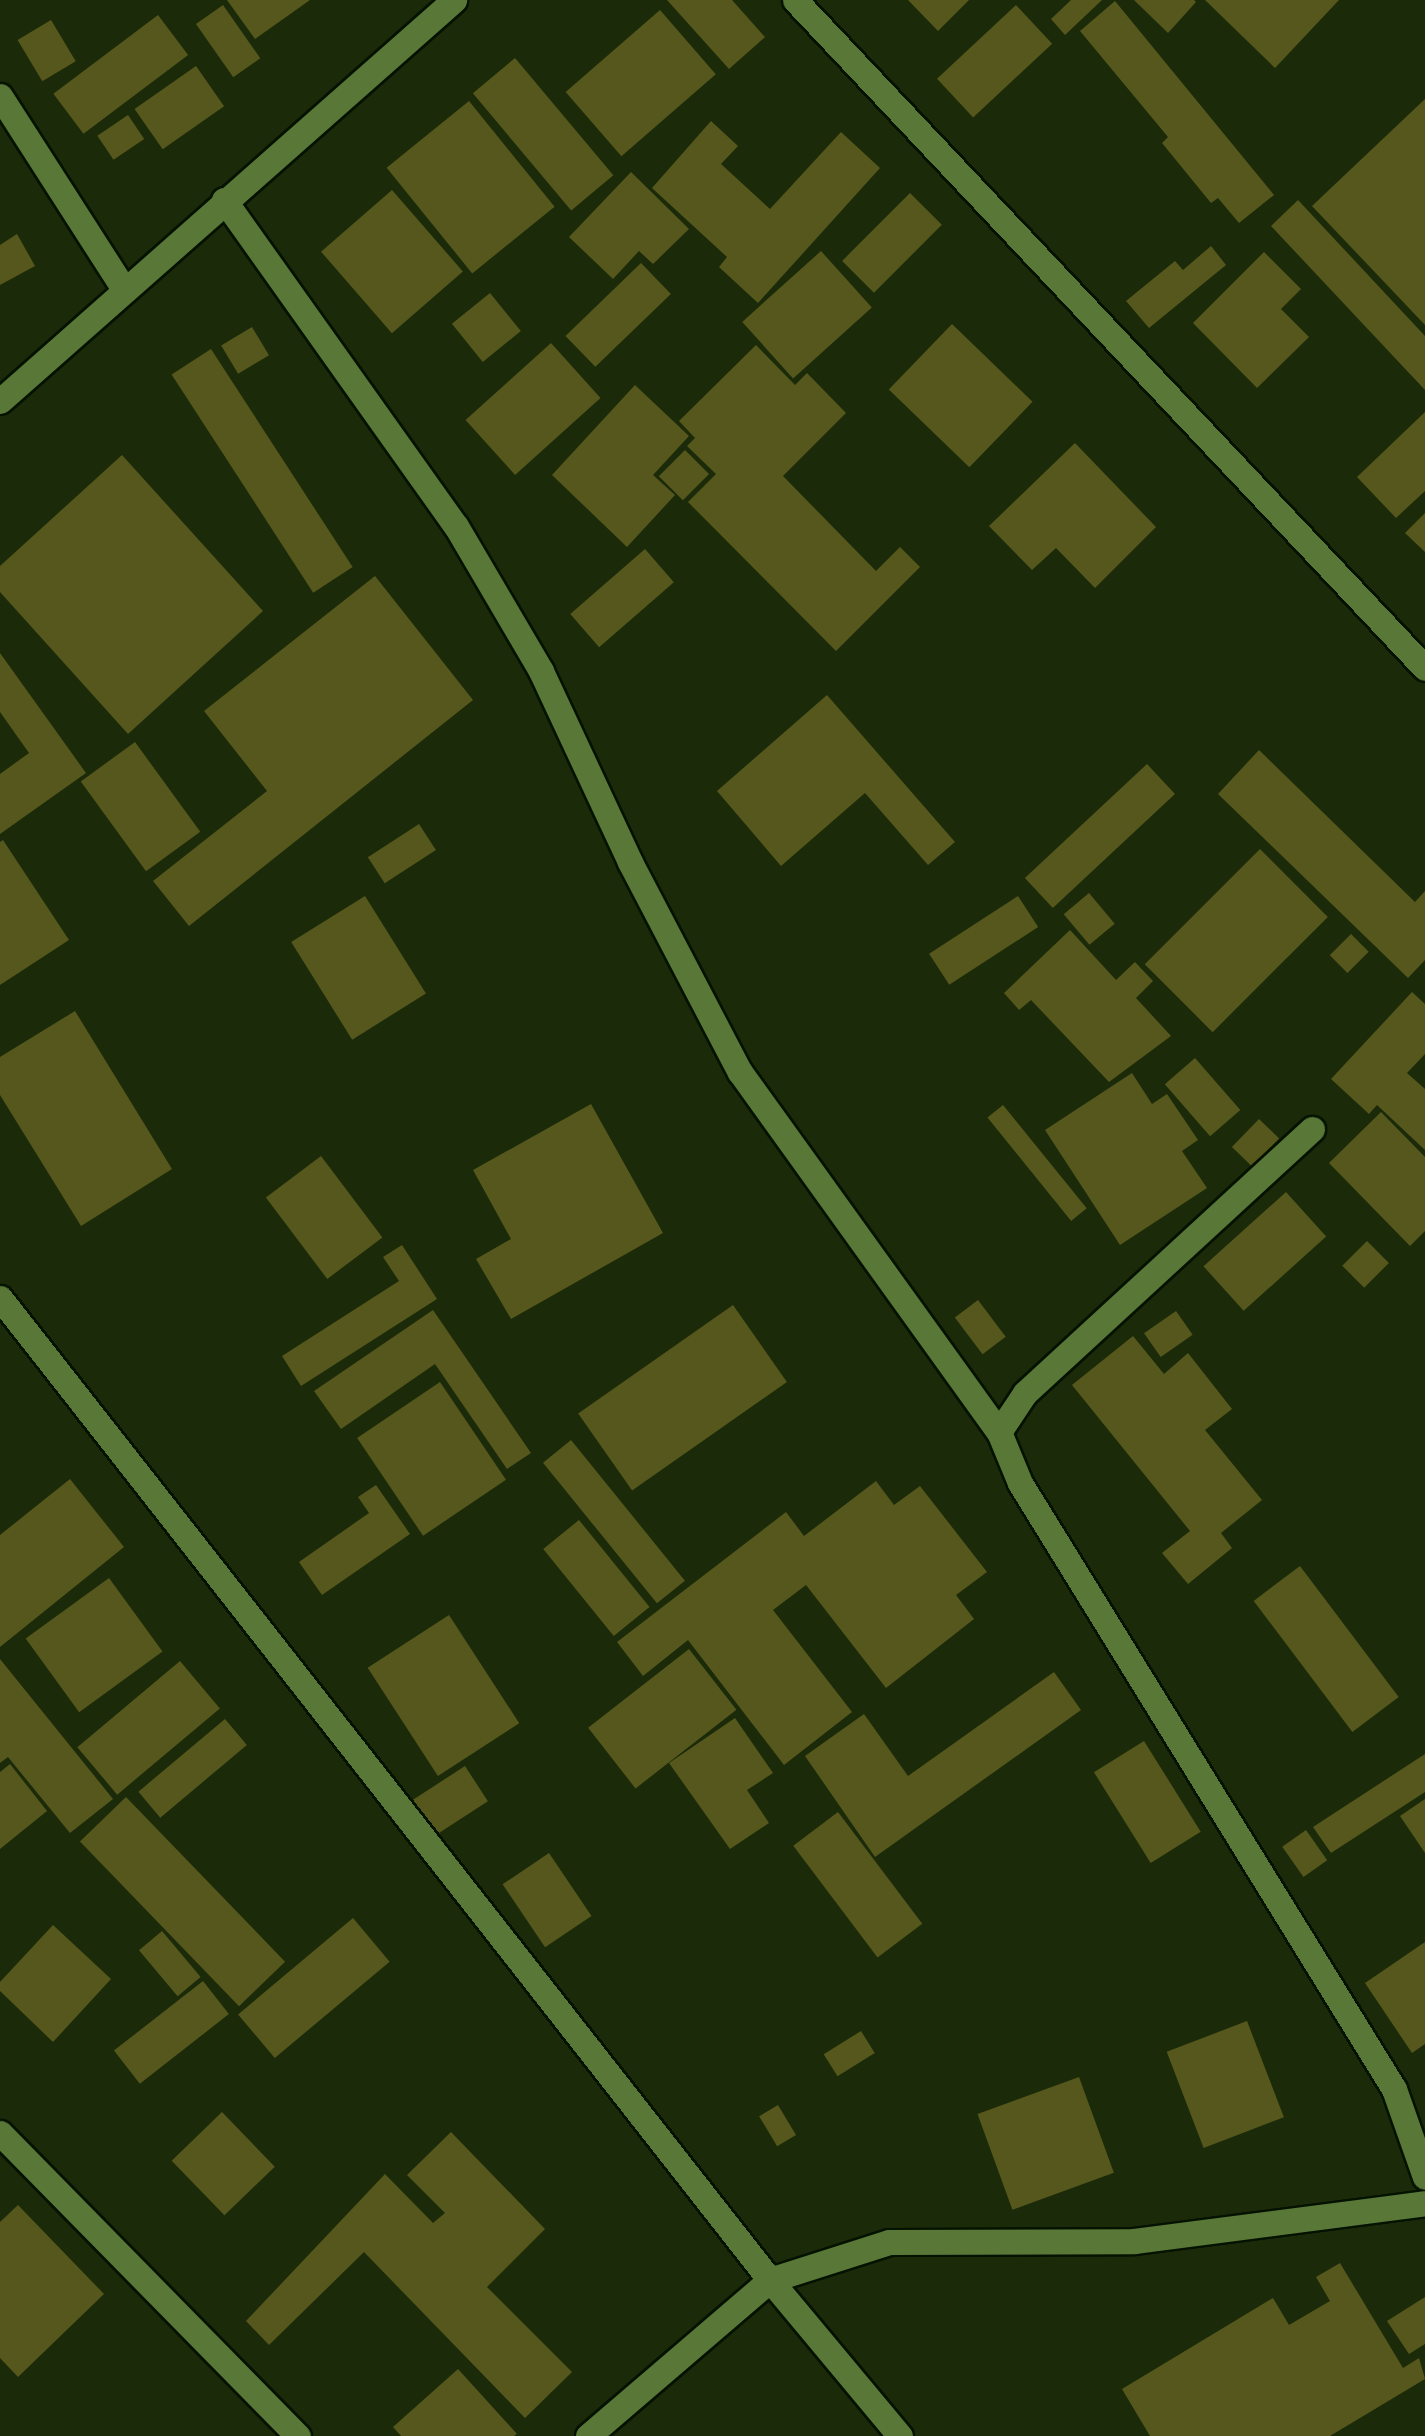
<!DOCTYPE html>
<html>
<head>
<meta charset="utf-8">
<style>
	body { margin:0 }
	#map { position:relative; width:1425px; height:2436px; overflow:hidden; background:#1b2a08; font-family:Lato,sans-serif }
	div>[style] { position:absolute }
	.building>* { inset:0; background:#56571d; transform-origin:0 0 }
	.roads { filter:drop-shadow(2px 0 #051200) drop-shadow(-2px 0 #051200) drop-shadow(0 2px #051200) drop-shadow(0 -2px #051200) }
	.street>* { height:25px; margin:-12.5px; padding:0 12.5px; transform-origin:12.5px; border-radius:12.5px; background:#597838 }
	span { translate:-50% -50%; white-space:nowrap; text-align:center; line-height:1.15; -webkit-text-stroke:8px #1b2a08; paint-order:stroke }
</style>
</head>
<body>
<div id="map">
	<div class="building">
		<div style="clip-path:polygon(227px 0,310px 0,255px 39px)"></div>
		<div style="clip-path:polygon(667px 0,732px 0,765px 37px,729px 69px)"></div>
		<div style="clip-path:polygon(908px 0,969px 0,938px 31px)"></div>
		<div style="clip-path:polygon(1071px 0,1102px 0,1065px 35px,1051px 19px)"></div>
		<div style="clip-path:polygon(1134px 0,1194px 0,1196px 2px,1168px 33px)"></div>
		<div style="clip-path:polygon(1205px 0,1339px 0,1275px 68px)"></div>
		<div style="clip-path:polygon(1115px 1px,1274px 195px,1239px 223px,1218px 198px,1211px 203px,1162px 143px,1168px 137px,1080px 31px)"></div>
		<div style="left:223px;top:5px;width:65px;height:33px;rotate:55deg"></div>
		<div style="left:1016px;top:5px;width:53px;height:108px;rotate:47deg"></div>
		<div style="left:660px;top:10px;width:85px;height:125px;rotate:49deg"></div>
		<div style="left:158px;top:15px;width:50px;height:131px;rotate:53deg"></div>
		<div style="left:51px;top:20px;width:48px;height:39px;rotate:59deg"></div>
		<div style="left:515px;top:58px;width:153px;height:55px;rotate:50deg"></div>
		<div style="left:196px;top:66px;width:49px;height:75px;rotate:55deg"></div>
		<div style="clip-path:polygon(1425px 99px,1425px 325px,1312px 206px)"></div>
		<div style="left:469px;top:101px;width:136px;height:106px;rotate:51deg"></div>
		<div style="left:128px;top:115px;width:29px;height:37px;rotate:56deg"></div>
		<div style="clip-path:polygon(711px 121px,738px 146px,721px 164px,770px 209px,841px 132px,880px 168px,758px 303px,719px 267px,727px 257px,652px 188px)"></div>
		<div style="clip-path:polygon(631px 172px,689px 229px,653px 264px,639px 251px,613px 279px,569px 237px)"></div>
		<div style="left:392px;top:190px;width:108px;height:94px;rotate:49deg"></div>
		<div style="left:910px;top:193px;width:45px;height:96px;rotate:45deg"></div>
		<div style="clip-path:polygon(1298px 200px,1425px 336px,1425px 390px,1271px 226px)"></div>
		<div style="clip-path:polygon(17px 234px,35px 266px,0 285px,0 245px)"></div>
		<div style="clip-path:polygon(1211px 246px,1226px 265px,1149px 328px,1126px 301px,1175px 261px,1183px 270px)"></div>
		<div style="left:821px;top:251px;width:76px;height:106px;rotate:48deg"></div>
		<div style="clip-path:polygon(1264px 252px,1301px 289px,1281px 309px,1309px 337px,1257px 388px,1193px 323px)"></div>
		<div style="left:641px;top:263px;width:43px;height:105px;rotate:46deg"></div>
		<div style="left:490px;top:293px;width:49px;height:49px;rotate:51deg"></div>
		<div style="left:952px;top:324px;width:112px;height:91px;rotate:44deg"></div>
		<div style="left:252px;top:327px;width:33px;height:36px;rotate:59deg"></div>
		<div style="left:551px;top:343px;width:74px;height:115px;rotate:48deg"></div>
		<div style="clip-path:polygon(756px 345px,795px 385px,807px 373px,846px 413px,783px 476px,876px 571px,900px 547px,920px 567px,836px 651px,688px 502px,716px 474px,687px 446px,695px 438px,679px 421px)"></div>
		<div style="left:211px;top:349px;width:260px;height:47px;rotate:57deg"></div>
		<div style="clip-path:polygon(635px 385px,689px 436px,653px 475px,675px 495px,627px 547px,552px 475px)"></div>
		<div style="clip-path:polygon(1425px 412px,1425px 491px,1396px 518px,1357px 477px)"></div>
		<div style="clip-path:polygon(1075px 443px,1156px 527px,1095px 588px,1056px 548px,1032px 570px,989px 526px)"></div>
		<div style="left:685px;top:450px;width:34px;height:37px;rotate:45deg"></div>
		<div style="clip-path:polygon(122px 455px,263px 611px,128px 734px,0 592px,0 566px)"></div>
		<div style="clip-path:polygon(1425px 513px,1425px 552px,1405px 533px)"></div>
		<div style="left:645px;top:549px;width:44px;height:99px;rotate:49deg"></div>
		<div style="clip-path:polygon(375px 576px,473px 700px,189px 926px,153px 881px,267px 791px,204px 711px)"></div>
		<div style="clip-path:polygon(0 653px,86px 773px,0 834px,0 774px,29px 753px,0 712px)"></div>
		<div style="clip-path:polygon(827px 695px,955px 842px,928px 865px,865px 793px,781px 866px,717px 791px)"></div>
		<div style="left:135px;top:742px;width:111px;height:67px;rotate:54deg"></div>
		<div style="clip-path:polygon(1259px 750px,1415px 902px,1425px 891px,1425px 960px,1408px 978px,1218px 794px)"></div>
		<div style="left:1147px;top:764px;width:41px;height:167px;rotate:47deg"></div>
		<div style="left:419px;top:824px;width:31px;height:61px;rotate:57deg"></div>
		<div style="clip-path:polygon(3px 840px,69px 940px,0 985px,0 842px)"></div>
		<div style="left:1260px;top:849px;width:96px;height:163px;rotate:45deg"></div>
		<div style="left:1089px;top:893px;width:40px;height:33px;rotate:50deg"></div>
		<div style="left:365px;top:896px;width:115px;height:87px;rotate:58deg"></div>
		<div style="left:1018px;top:896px;width:37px;height:106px;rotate:57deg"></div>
		<div style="clip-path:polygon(1070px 930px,1116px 980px,1135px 962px,1153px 981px,1136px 998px,1171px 1036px,1109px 1082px,1031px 1000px,1019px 1010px,1004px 993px)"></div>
		<div style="left:1351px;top:934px;width:25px;height:30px;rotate:45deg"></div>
		<div style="clip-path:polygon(1412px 992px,1425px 1004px,1425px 1054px,1407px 1073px,1425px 1089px,1425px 1150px,1377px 1105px,1369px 1114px,1331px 1079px)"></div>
		<div style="clip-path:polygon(75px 1011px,172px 1169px,81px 1226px,0 1095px,0 1057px)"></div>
		<div style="left:1195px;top:1058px;width:69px;height:40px;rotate:49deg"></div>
		<div style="clip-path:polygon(1132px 1073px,1152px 1104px,1167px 1094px,1198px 1140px,1182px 1151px,1207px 1188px,1120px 1245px,1045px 1130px)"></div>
		<div style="clip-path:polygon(591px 1104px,663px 1233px,511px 1319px,476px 1259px,511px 1239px,473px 1170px)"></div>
		<div style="left:1003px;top:1105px;width:133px;height:20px;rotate:51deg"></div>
		<div style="clip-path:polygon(1381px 1112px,1425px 1157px,1425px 1231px,1410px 1246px,1329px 1163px)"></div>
		<div style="left:1259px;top:1119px;width:28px;height:39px;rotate:44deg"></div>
		<div style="left:321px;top:1156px;width:102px;height:69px;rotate:53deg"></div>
		<div style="left:1286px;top:1192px;width:60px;height:111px;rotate:48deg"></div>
		<div style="left:1367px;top:1241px;width:31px;height:35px;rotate:45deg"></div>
		<div style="clip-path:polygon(402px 1245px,437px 1299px,301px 1386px,282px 1356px,399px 1281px,383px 1257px)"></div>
		<div style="left:978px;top:1300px;width:46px;height:29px;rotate:53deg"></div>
		<div style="left:733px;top:1305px;width:94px;height:189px;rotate:55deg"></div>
		<div style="clip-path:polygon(433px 1310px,531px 1453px,507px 1469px,435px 1364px,341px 1429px,314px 1391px)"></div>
		<div style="left:1176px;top:1311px;width:29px;height:39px;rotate:55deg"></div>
		<div style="clip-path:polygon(1133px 1336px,1164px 1374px,1188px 1353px,1232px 1409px,1205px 1430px,1262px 1500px,1221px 1533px,1232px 1548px,1188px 1584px,1162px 1553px,1190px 1531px,1072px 1385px)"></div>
		<div style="left:440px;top:1382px;width:118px;height:100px;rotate:56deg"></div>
		<div style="left:571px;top:1440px;width:181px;height:36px;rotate:51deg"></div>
		<div style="clip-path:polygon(70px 1479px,124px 1547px,0 1647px,0 1535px)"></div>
		<div style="clip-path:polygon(876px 1481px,894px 1505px,920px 1486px,987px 1572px,956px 1595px,974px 1619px,886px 1688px,806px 1585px,773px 1610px,852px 1712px,784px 1765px,688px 1640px,643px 1676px,617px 1642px,786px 1512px,804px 1536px)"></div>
		<div style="clip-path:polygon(376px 1485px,410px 1534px,322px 1595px,299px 1562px,369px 1513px,358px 1497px)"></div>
		<div style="left:579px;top:1520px;width:112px;height:46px;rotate:51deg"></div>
		<div style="left:1300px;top:1566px;width:164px;height:58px;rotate:53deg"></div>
		<div style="left:109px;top:1578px;width:91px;height:103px;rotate:54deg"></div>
		<div style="left:449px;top:1615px;width:129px;height:97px;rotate:57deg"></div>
		<div style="left:689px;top:1649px;width:77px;height:128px;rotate:52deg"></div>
		<div style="clip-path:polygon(0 1659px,113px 1799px,70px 1833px,8px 1757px,0 1763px)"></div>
		<div style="left:180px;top:1661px;width:62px;height:134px;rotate:50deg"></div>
		<div style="clip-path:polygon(1054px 1672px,1081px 1710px,875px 1857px,805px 1756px,864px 1714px,908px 1776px)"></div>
		<div style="clip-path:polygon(735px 1718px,773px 1773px,747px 1790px,769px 1823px,730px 1849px,669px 1763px)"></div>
		<div style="left:225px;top:1719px;width:34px;height:113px;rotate:50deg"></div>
		<div style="left:1144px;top:1741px;width:107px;height:59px;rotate:58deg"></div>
		<div style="clip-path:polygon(1425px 1754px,1425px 1792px,1331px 1853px,1313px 1827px)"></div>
		<div style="clip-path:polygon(10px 1764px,47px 1811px,0 1849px,0 1772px)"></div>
		<div style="left:465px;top:1766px;width:42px;height:67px;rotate:57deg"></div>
		<div style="left:126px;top:1797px;width:229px;height:64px;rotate:46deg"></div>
		<div style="clip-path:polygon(1425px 1799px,1425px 1853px,1400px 1816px)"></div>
		<div style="left:838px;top:1812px;width:140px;height:56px;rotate:53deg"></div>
		<div style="left:1306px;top:1830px;width:37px;height:29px;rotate:55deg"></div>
		<div style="left:549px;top:1853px;width:76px;height:56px;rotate:56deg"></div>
		<div style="left:353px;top:1918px;width:57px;height:150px;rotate:50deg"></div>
		<div style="clip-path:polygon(53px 1925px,111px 1979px,53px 2042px,0 1991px,0 1982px)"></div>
		<div style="left:162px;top:1931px;width:60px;height:30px;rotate:50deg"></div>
		<div style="clip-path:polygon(1425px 1942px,1425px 2044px,1412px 2053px,1365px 1983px)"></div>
		<div style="left:203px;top:1981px;width:42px;height:113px;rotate:52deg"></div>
		<div style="left:1247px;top:2021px;width:103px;height:86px;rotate:69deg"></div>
		<div style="left:861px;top:2031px;width:26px;height:44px;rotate:58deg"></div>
		<div style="left:1079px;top:2077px;width:102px;height:108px;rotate:70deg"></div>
		<div style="left:778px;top:2105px;width:35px;height:22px;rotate:59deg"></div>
		<div style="left:222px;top:2112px;width:76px;height:70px;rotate:46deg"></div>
		<div style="clip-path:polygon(451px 2132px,545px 2229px,487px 2287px,572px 2372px,525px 2418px,364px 2252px,269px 2345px,246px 2321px,385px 2174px,433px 2223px,445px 2213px,407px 2175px)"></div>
		<div style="clip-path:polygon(18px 2205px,104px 2294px,18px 2377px,0 2358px,0 2222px)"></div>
		<div style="clip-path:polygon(1340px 2263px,1403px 2368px,1419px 2358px,1425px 2379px,1330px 2436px,1150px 2436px,1122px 2389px,1273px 2298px,1289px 2325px,1330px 2301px,1316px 2277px)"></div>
		<div style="clip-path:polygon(1425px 2297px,1425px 2344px,1409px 2354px,1387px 2321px)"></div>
		<div style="clip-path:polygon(458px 2369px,517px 2434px,514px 2436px,401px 2436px,393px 2427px)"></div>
	</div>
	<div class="roads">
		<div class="street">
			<div style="left:795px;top:0;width:918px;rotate:46.68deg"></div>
			<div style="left:0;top:96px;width:229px;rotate:57.3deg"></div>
			<div style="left:224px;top:200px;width:400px;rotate:54.6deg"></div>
			<div style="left:456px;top:526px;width:168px;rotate:59.6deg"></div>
			<div style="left:541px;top:671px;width:211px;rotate:65deg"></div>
			<div style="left:630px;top:862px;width:237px;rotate:62.4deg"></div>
			<div style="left:740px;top:1072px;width:443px;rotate:54.3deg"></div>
			<div style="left:999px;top:1432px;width:55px;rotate:67.6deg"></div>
			<div style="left:1020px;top:1483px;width:712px;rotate:58.32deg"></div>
			<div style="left:1394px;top:2089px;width:93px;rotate:70.6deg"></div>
			<div style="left:0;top:401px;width:606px;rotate:-41.45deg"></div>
			<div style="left:0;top:1298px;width:1248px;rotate:51.9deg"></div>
			<div style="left:770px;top:2280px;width:203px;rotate:50.2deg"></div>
			<div style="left:999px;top:1432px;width:47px;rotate:-56.3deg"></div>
			<div style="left:1025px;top:1393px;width:390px;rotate:-42.6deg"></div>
			<div style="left:0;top:2133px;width:425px;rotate:45.5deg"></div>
			<div style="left:588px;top:2436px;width:240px;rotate:-40.6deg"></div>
			<div style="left:770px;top:2280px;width:125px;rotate:-17.7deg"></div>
			<div style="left:889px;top:2242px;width:245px;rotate:-0.2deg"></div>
			<div style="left:1134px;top:2241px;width:293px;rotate:-7.4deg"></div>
		</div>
	</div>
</div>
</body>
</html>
